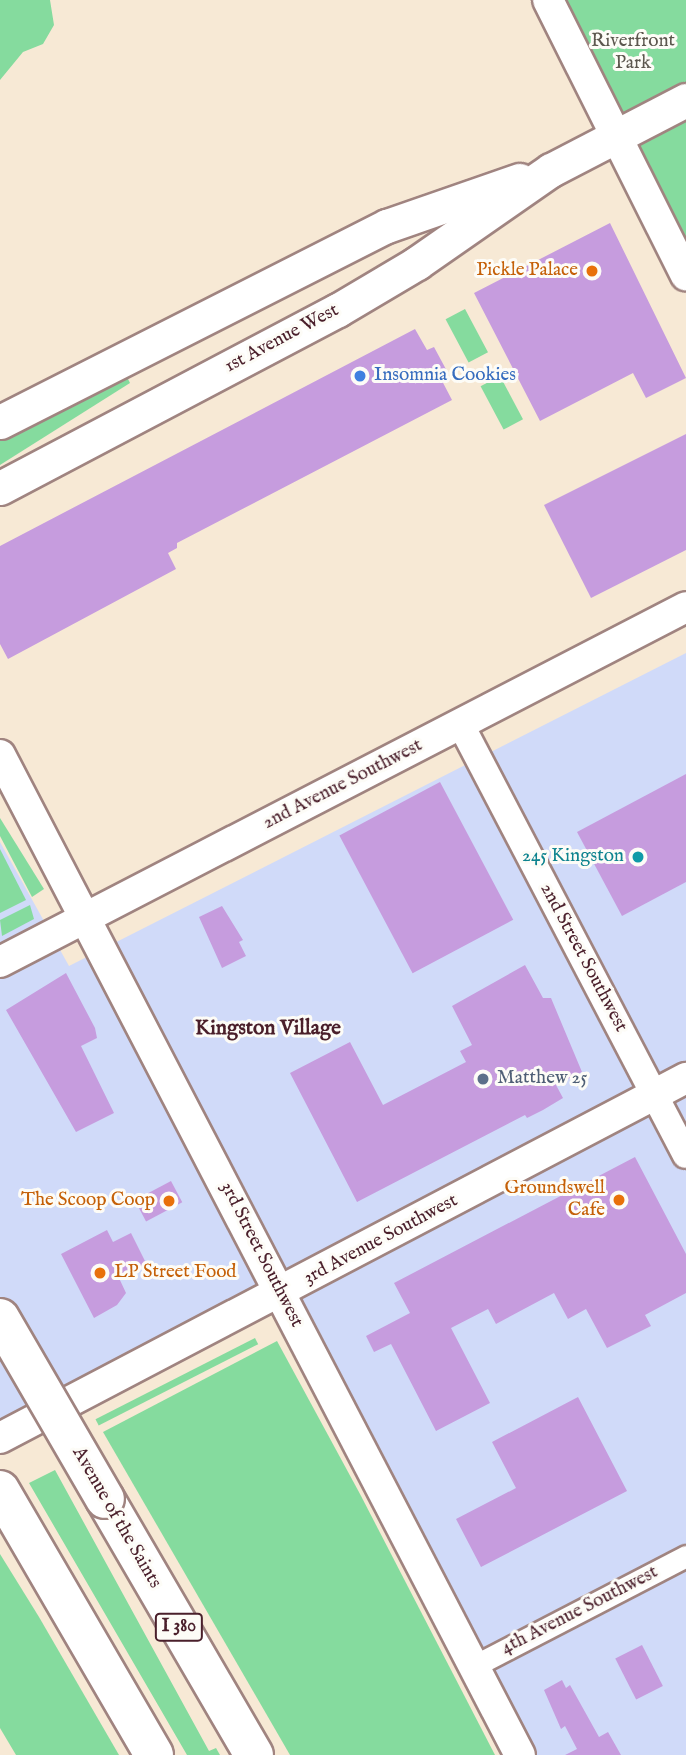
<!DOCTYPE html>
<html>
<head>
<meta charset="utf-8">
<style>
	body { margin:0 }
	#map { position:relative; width:686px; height:1755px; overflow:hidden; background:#f7e9d5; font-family:"IM FELL English",serif }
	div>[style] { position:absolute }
	.built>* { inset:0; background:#d0daf9 }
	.green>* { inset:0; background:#85db9e; transform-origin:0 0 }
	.building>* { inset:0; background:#c69cde; transform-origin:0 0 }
	.roads { filter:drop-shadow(2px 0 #a08480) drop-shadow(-2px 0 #a08480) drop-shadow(0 2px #a08480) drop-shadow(0 -2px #a08480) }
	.minor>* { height:21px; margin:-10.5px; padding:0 10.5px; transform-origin:10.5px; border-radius:10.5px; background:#fff }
	.tertiary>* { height:26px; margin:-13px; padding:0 13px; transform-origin:13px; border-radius:13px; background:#fff }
	.secondary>* { height:30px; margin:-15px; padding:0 15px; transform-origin:15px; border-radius:15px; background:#fff }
	.primary>* { height:33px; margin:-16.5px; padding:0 16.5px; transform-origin:16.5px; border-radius:16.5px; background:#fff }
	.motorway>* { height:38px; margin:-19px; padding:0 19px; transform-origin:19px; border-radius:19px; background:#fff }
	.bridges { filter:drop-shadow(2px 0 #a08480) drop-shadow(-2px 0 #a08480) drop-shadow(0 2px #a08480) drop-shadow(0 -2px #a08480) }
	.motorway-bridge>* { height:38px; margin:-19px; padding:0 19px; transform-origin:19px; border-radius:19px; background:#fff }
	.dots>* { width:19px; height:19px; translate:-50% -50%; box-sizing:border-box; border:4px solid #fdfcf7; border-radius:50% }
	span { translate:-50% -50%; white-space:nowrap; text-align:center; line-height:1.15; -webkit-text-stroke:6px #fdfcf7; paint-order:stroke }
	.shield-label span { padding:2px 5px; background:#fdfcf7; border:2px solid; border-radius:5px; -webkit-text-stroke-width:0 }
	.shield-label { font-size:18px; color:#4a1f2b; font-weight:700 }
	.park-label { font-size:19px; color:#5c574e }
	.food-label { font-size:19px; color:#c56008 }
	.right { translate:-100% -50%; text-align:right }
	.left { translate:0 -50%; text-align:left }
	.street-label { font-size:19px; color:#4a1f2b }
	.shop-label { font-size:19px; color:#366cbe }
	.culture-label { font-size:19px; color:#0d838f }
	.service-label { font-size:19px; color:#4e5e75 }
	.neighbourhood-label { font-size:21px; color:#4a1f2b; font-weight:700 }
</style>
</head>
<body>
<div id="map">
	<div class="built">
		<div style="clip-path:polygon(686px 653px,686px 1755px,520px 1755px,280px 1293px,0 1438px,0 842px,69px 966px)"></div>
	</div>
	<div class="green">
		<div style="clip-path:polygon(0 0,50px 0,54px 25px,43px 44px,23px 52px,0 80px)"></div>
		<div style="clip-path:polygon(548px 0,686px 0,686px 275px)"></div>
		<div style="left:465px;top:309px;width:49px;height:22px;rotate:62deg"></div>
		<div style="left:500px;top:376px;width:49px;height:22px;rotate:62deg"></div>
		<div style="clip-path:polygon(127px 377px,130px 383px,0 465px,0 437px)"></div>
		<div style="clip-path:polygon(0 818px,44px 889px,32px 897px,0 836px)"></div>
		<div style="clip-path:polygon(0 849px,26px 900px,0 913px)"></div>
		<div style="clip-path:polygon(30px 905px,34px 919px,2px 936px,0 920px)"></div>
		<div style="left:255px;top:1338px;width:7px;height:179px;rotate:63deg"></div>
		<div style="clip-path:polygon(277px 1341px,360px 1494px,495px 1755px,290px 1755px,103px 1432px)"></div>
		<div style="clip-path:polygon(55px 1470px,209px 1751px,216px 1748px,220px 1755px,187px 1755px,29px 1483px)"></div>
		<div style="clip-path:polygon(0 1554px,39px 1617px,119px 1755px,16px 1755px,0 1728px)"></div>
	</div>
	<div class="building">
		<div style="clip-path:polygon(610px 223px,686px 378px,646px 398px,633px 373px,540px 421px,474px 293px)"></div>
		<div style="clip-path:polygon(415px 329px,427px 350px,434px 347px,448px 373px,440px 377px,452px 400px,177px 543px,177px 548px,168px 553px,176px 569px,8px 659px,0 644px,0 546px)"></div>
		<div style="clip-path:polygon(686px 434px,686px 550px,591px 598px,544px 505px)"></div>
		<div style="clip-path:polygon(686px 774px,686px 882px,622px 916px,577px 832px)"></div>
		<div style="left:440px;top:782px;width:156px;height:114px;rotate:62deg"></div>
		<div style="clip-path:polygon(222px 906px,243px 940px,239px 942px,246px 956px,222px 968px,199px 917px)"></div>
		<div style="clip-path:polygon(525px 965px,543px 998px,551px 998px,582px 1072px,556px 1085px,563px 1098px,543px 1110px,527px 1118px,525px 1115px,357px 1202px,290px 1073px,350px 1042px,383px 1105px,466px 1062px,460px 1051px,472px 1045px,452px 1006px)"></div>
		<div style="clip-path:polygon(66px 973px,95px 1028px,97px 1038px,81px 1046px,114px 1113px,76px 1132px,6px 1010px)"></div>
		<div style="clip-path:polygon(635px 1157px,686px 1254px,686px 1293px,645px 1315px,651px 1326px,607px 1348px,586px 1309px,568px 1319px,554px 1293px,496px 1324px,488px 1309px,451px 1328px,490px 1403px,436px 1431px,391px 1344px,374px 1352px,366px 1336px,410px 1313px,394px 1283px)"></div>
		<div style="left:171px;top:1181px;width:24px;height:41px;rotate:62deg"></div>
		<div style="clip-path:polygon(107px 1230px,113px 1242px,131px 1233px,147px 1265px,119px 1278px,126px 1293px,117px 1305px,94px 1318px,61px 1254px)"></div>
		<div style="clip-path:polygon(578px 1397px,627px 1491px,481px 1567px,456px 1519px,516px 1488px,492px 1442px)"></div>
		<div style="left:642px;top:1645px;width:46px;height:30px;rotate:63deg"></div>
		<div style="clip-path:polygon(562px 1680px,566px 1688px,570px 1685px,599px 1737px,608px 1732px,621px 1755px,565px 1755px,577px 1749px,565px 1726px,561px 1729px,544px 1690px)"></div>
	</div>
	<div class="roads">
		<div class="minor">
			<div style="left:474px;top:1666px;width:239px;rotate:-27.4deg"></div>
		</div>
		<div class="tertiary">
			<div style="left:461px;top:725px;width:485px;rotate:62.4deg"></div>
		</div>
		<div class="secondary">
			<div style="left:548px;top:0;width:308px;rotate:63.4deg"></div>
			<div style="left:0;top:755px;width:1127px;rotate:62.53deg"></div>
			<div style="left:0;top:962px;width:772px;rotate:-27.36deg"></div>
			<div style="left:0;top:1438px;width:775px;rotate:-27.69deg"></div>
		</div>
		<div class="primary">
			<div style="left:0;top:422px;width:434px;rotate:-26.9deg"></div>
			<div style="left:387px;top:226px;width:140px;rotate:-19.2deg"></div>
			<div style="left:0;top:488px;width:382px;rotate:-27.8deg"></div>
			<div style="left:338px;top:310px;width:92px;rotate:-30.7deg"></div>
			<div style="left:417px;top:263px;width:163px;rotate:-34.8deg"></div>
			<div style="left:551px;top:170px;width:152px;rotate:-27.4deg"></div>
		</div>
		<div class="motorway">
			<div style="left:0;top:1490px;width:306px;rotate:59.8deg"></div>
			<div style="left:105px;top:1499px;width:296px;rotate:59.8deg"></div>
		</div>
	</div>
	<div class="bridges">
		<div class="motorway-bridge">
			<div style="left:0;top:1318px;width:209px;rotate:59.9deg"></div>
		</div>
	</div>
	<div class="dots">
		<div style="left:592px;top:271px;background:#e8710a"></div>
		<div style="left:360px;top:376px;background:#3f7fe0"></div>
		<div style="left:638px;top:857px;background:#0f9aa8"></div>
		<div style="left:483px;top:1079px;background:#5c6f8a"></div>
		<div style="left:619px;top:1200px;background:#e8710a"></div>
		<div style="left:169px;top:1201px;background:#e8710a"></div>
		<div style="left:100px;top:1273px;background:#e8710a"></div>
	</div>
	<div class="shield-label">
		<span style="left:179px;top:1627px">I 380</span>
	</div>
	<div class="park-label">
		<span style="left:633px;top:53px">Riverfront<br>Park</span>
	</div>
	<div class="food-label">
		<span class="right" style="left:578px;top:271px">Pickle Palace</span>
		<span class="right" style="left:605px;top:1200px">Groundswell<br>Cafe</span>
		<span class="right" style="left:155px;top:1201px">The Scoop Coop</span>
		<span class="left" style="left:114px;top:1273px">LP Street Food</span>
	</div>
	<div class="street-label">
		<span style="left:282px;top:339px;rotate:-28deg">1st Avenue West</span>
		<span style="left:343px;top:785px;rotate:-27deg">2nd Avenue Southwest</span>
		<span style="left:583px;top:958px;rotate:62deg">2nd Street Southwest</span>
		<span style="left:381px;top:1240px;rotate:-28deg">3rd Avenue Southwest</span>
		<span style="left:261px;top:1255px;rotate:63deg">3rd Street Southwest</span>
		<span style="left:116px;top:1518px;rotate:60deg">Avenue of the Saints</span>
		<span style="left:580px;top:1611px;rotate:-27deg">4th Avenue Southwest</span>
	</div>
	<div class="shop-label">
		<span class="left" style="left:374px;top:376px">Insomnia Cookies</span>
	</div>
	<div class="culture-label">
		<span class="right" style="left:624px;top:857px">245 Kingston</span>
	</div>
	<div class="service-label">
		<span class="left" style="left:497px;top:1079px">Matthew 25</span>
	</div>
	<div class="neighbourhood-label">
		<span style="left:268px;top:1029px">Kingston Village</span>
	</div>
</div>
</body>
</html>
